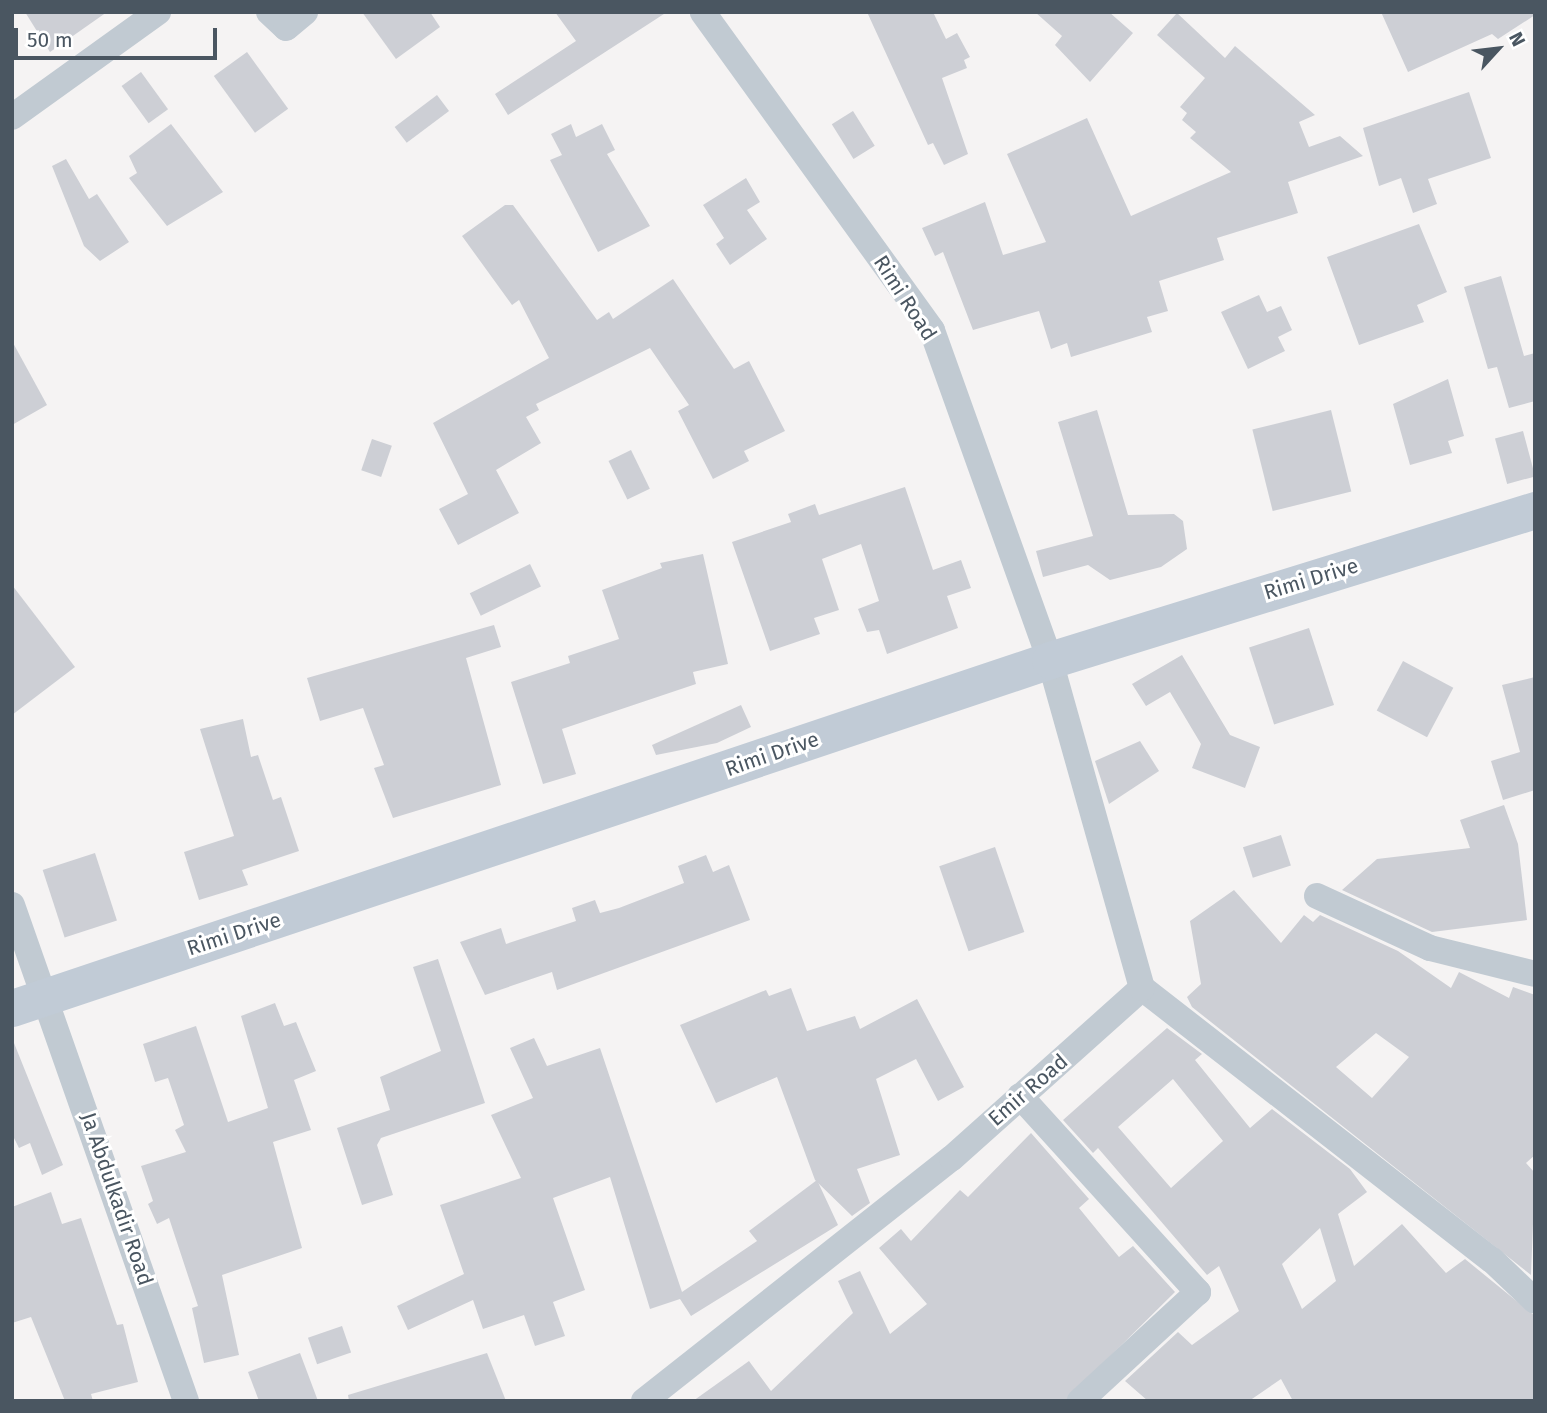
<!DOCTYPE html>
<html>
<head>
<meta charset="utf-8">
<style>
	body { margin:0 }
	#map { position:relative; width:1547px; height:1413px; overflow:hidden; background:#f5f3f3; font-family:"Fira Sans",sans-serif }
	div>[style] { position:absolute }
	.building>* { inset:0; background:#cdcfd5; transform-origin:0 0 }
	.street>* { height:26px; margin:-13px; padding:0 13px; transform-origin:13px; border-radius:13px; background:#c1cad2 }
	.secondary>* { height:37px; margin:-18.5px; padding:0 18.5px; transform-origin:18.5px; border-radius:18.5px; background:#c1cbd6 }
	span { translate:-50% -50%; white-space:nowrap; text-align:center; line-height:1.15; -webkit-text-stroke:6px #fff; paint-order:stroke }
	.street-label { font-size:21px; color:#4a5661 }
	.frame { position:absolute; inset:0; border:14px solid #4a5661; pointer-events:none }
	.north { position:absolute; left:1463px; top:14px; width:70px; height:70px; -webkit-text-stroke:5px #fff; paint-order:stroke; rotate:63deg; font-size:19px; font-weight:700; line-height:28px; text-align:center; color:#4a5661 }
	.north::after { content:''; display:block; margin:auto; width:24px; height:32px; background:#4a5661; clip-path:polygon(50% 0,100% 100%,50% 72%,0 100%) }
	.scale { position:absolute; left:14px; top:28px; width:203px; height:32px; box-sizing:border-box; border:4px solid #4a5661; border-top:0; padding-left:9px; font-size:21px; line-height:24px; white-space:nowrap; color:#4a5661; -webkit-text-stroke:5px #fff; paint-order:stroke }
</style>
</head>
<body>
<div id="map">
	<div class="building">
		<div style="clip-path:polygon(25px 12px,107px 12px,50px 52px)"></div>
		<div style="clip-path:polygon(362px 12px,430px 12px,440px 27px,396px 59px)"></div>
		<div style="clip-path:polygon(555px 12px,667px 12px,508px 115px,495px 94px,576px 41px)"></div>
		<div style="clip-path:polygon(867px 12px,933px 12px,946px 39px,957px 33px,970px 57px,964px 60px,967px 68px,942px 78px,968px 154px,944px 165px,933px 143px,928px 145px)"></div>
		<div style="clip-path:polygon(1035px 12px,1109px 12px,1133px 33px,1090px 82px,1055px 45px,1062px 36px)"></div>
		<div style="clip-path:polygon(1381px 12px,1535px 12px,1535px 15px,1498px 39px,1492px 34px,1408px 72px)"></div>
		<div style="clip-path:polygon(1177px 13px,1225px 58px,1235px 46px,1315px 115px,1299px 122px,1309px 147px,1340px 136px,1363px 156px,1288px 182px,1298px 213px,1217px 238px,1224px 260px,1159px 281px,1168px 311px,1147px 317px,1152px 332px,1071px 357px,1067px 343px,1051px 349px,1039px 311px,973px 330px,943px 252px,935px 256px,922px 228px,985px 202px,1003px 255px,1046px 242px,1007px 154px,1087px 118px,1131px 216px,1231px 172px,1190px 138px,1196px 132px,1182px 120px,1187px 113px,1180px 107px,1205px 78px,1157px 35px)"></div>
		<div style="left:247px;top:52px;width:70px;height:41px;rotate:54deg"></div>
		<div style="left:141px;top:72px;width:46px;height:24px;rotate:54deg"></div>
		<div style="clip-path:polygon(1469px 92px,1491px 158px,1428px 179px,1437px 204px,1413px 213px,1401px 178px,1379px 186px,1363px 128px)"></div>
		<div style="left:437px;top:95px;width:20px;height:53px;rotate:53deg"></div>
		<div style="left:853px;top:111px;width:41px;height:25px;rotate:58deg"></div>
		<div style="clip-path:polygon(171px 124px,223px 192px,167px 226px,129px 178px,137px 173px,129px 156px)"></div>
		<div style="clip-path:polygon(571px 124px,576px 137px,602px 124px,615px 150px,607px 154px,650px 226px,598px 252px,550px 160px,562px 155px,551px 134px)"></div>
		<div style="clip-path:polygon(66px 159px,89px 199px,97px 194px,129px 242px,100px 261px,84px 246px,52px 166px)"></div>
		<div style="clip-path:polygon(746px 178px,760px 202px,747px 210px,767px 239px,730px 265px,716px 244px,724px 238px,703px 205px)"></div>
		<div style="clip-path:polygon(505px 205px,513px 205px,597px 320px,609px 312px,613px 319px,673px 279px,734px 369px,749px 361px,785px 431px,744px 451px,749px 461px,713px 479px,678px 411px,689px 405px,650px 348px,536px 404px,539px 410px,526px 417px,541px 443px,496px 470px,519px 513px,458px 545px,439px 509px,468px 494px,433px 423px,549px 358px,519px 300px,512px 305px,462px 236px)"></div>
		<div style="clip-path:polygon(1419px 224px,1447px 292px,1417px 305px,1424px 322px,1359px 345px,1327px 257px)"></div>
		<div style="clip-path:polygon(1501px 276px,1524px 356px,1535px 353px,1535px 401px,1509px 408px,1497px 367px,1488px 369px,1464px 287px)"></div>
		<div style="clip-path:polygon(1259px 295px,1267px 312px,1281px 306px,1292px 330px,1278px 337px,1285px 351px,1248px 369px,1221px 312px)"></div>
		<div style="clip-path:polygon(12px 341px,47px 405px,12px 425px)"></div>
		<div style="clip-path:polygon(1448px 379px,1464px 436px,1448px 441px,1452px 453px,1410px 465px,1393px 404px)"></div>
		<div style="clip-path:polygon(1097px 410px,1128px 515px,1174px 514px,1183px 521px,1187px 549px,1161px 567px,1110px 580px,1088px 565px,1043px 577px,1036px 551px,1093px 536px,1058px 422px)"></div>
		<div style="left:1331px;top:410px;width:84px;height:81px;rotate:76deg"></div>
		<div style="left:1523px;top:431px;width:47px;height:29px;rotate:75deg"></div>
		<div style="left:372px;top:439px;width:21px;height:33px;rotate:19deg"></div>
		<div style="left:631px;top:450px;width:43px;height:25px;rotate:64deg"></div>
		<div style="clip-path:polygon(905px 487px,933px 570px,961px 560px,971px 588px,947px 596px,958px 628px,887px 654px,879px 630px,867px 632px,858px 609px,879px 601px,861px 544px,822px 559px,839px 610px,814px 618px,820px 634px,770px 651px,732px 542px,791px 522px,788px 514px,815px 504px,819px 515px)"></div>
		<div style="clip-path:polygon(703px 554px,728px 664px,693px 672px,696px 684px,562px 729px,576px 774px,543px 784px,511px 682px,570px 663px,568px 656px,619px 639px,602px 590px,662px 568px,660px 563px)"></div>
		<div style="left:530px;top:564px;width:25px;height:67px;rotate:64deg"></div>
		<div style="clip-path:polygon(12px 585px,75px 667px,12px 715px)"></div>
		<div style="clip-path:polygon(494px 625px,501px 647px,466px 658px,501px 785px,393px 818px,374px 768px,384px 765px,363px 708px,320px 721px,307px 678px)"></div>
		<div style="left:1309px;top:628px;width:81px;height:63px;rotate:72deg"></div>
		<div style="clip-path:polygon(1182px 655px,1230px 735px,1260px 747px,1245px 788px,1192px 768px,1201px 744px,1170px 692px,1146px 706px,1132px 684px)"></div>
		<div style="left:1403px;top:661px;width:57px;height:56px;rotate:28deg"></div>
		<div style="clip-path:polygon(1535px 677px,1535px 790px,1503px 800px,1491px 761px,1520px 752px,1502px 685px)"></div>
		<div style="clip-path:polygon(741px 705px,751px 727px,717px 743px,656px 755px,652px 745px)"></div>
		<div style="clip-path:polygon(243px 719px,251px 757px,258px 755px,273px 800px,281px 797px,299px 851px,242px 870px,248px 885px,199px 900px,184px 852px,234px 836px,200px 729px)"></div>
		<div style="clip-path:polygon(1140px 741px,1159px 771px,1109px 804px,1095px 761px)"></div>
		<div style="clip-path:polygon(1504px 805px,1518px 844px,1527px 920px,1432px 932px,1342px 890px,1377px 859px,1470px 848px,1460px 820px)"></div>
		<div style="left:1281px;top:835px;width:32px;height:40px;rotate:72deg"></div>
		<div style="left:995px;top:847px;width:90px;height:59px;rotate:71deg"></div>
		<div style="left:95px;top:853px;width:71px;height:55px;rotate:72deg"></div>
		<div style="clip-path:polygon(706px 855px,713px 872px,729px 865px,750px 920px,557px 990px,552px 972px,485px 995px,460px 942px,501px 928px,506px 944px,576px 921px,572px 908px,595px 900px,600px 913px,619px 908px,684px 883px,678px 866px)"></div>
		<div style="clip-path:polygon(evenodd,1234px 890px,1281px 943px,1304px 915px,1313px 922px,1320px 915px,1398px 951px,1451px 988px,1459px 972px,1509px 998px,1513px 987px,1535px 995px,1535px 1155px,1526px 1163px,1535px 1173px,1531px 1275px,1192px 1007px,1187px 997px,1201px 984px,1190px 921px,1234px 890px,1376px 1033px,1409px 1057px,1372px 1098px,1336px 1067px,1376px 1033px)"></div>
		<div style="clip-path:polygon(438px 959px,485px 1103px,381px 1138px,377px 1145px,393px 1195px,362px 1205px,337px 1128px,390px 1110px,380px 1077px,441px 1051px,413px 967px)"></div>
		<div style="clip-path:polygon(791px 988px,807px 1031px,855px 1016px,860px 1029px,917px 999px,964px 1087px,938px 1101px,916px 1059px,876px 1079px,900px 1155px,857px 1169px,870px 1203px,852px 1216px,815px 1180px,777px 1077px,716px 1103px,680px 1025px,766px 990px,769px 996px)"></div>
		<div style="clip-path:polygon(275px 1003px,284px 1026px,296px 1022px,316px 1071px,294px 1080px,311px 1130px,273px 1142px,302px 1248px,222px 1275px,239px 1355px,204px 1363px,192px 1308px,198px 1306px,169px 1218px,157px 1224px,148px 1204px,153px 1201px,141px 1166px,186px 1152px,175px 1130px,184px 1125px,168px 1078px,155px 1082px,143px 1044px,196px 1026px,228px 1122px,268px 1108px,241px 1016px)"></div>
		<div style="clip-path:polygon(evenodd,1167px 1028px,1202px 1054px,1195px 1060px,1250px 1128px,1272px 1109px,1350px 1169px,1367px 1192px,1338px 1214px,1354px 1266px,1402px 1224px,1446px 1273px,1465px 1259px,1535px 1316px,1535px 1401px,1293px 1401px,1281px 1379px,1249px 1401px,1148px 1401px,1125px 1381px,1178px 1332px,1192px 1345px,1239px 1311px,1219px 1266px,1207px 1275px,1098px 1148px,1093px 1153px,1063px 1120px,1167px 1028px,1173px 1079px,1223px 1141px,1171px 1188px,1118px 1127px,1173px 1079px,1167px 1028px,1320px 1228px,1336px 1281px,1302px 1309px,1282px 1264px,1320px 1228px)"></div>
		<div style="clip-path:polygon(12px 1038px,63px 1165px,42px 1175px,30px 1143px,19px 1148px,12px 1134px)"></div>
		<div style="clip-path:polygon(534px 1038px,547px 1066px,600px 1048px,682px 1292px,757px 1241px,749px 1231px,817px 1180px,838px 1225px,691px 1316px,680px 1299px,650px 1309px,610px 1177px,553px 1198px,585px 1290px,553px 1302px,565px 1336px,535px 1346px,524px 1315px,483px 1329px,473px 1300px,408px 1330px,397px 1306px,464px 1274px,440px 1205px,521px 1178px,491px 1115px,533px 1098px,510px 1048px)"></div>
		<div style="clip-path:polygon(1031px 1133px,1089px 1199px,1079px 1208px,1119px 1257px,1133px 1246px,1175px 1292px,1065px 1401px,693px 1401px,749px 1361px,771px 1391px,853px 1313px,838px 1281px,860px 1271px,890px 1334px,927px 1304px,879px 1248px,901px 1229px,911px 1241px,960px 1190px,968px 1197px)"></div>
		<div style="clip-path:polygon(51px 1192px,62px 1224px,81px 1218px,117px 1325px,123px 1324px,138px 1382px,91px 1394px,93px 1401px,65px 1401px,31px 1317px,12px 1323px,12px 1207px)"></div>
		<div style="left:342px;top:1326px;width:28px;height:36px;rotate:71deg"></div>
		<div style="clip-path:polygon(300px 1353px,318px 1401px,259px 1401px,248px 1372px)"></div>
		<div style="clip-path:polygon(487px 1353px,506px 1401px,349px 1401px,348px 1395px)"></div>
	</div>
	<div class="street">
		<div style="left:269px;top:12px;width:23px;rotate:43deg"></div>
		<div style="left:286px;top:28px;width:25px;rotate:-40deg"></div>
		<div style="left:12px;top:117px;width:180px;rotate:-35.7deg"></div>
		<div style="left:1317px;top:896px;width:124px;rotate:24.7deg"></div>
		<div style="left:1430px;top:948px;width:108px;rotate:13.9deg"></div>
		<div style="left:12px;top:905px;width:526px;rotate:70.67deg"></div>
		<div style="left:1142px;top:988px;width:443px;rotate:37.9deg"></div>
		<div style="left:1492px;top:1260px;width:59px;rotate:43.6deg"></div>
		<div style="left:1020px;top:1096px;width:265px;rotate:47.8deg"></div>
		<div style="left:1198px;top:1292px;width:161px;rotate:137.3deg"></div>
		<div style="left:644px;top:1401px;width:392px;rotate:-38.3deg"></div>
		<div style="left:952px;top:1158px;width:255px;rotate:-41.8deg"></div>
		<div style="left:1142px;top:988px;width:341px;rotate:-105.7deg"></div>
		<div style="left:1050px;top:660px;width:350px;rotate:-109.7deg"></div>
		<div style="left:932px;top:330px;width:392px;rotate:-125.8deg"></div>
	</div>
	<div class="secondary">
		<div style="left:12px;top:1008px;width:1095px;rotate:-18.53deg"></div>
		<div style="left:1050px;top:660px;width:508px;rotate:-17.19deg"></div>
	</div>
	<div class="street-label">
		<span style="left:905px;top:298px;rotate:57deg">Rimi Road</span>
		<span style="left:1311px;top:579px;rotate:-17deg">Rimi Drive</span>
		<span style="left:772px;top:754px;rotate:-19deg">Rimi Drive</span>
		<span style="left:234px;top:934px;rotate:-18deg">Rimi Drive</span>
		<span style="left:1028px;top:1090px;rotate:-41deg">Emir Road</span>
		<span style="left:117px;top:1199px;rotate:71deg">Ja Abdulkadir Road</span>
	</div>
	<div class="frame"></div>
	<div class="north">N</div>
	<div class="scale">50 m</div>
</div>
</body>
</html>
